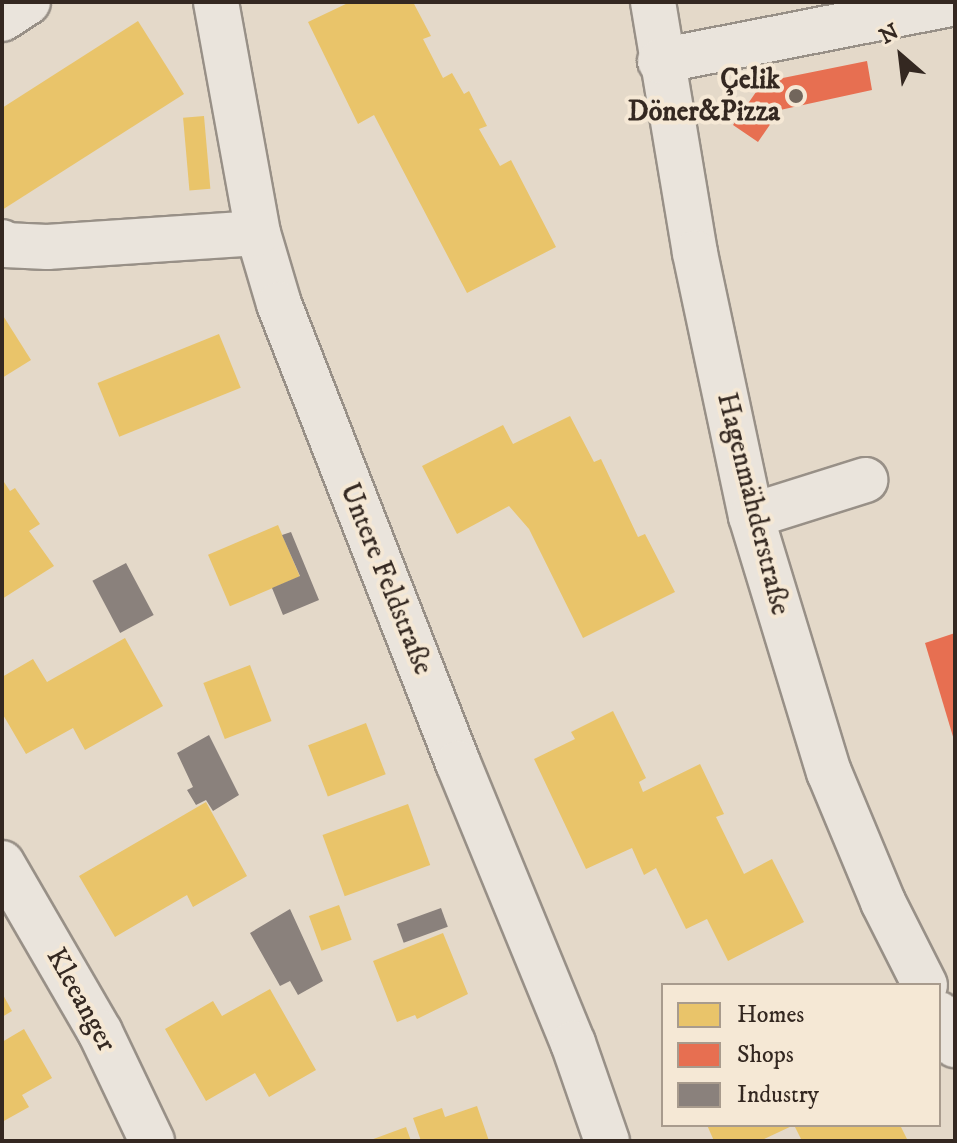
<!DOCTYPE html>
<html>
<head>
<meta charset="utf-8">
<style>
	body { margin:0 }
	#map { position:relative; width:957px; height:1143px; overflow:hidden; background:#e4d9c9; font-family:"IM FELL DW Pica",serif }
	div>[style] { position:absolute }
	.homes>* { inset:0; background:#e9c46a; transform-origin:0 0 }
	.shops>* { inset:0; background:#e76f51 }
	.industry>* { inset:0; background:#8a817c; transform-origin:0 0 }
	.roads { filter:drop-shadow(2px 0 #989087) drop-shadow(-2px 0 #989087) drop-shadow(0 2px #989087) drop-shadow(0 -2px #989087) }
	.minor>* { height:44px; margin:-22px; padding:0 22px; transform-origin:22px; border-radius:22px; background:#eae4dc }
	.dots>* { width:22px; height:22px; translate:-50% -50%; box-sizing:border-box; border:4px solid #f5e8d5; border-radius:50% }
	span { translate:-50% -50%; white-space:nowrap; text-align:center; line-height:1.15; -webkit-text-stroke:8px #f5e8d5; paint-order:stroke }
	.poi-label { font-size:28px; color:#342821; font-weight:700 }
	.right { translate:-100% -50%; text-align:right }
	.street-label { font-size:28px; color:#342821 }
	.frame { position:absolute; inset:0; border:4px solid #342821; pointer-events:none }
	.legend { position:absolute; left:661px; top:983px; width:280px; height:144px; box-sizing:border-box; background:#f5e8d5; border:2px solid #a89b8d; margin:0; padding:10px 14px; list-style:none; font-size:24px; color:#342821 }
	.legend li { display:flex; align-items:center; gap:16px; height:40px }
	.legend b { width:40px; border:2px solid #a89b8d }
	.north { position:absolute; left:861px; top:16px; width:80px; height:80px; -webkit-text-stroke:6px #f5e8d5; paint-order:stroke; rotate:332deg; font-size:22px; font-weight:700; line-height:32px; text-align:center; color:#342821 }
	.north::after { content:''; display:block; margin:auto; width:28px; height:36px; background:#342821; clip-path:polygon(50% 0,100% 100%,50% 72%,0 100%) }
</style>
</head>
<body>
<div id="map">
	<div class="homes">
		<div style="clip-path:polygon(350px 2px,413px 2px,431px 36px,423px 39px,443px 78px,452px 73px,464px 94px,469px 91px,487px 126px,479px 129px,500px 166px,511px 160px,556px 247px,467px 293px,374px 115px,358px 124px,308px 22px)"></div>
		<div style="clip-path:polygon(138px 21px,184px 94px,2px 210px,2px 108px)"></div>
		<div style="left:204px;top:116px;width:73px;height:21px;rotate:85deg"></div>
		<div style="clip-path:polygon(2px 314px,31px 360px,2px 378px)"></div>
		<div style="left:219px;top:334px;width:58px;height:131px;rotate:68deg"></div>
		<div style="clip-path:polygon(570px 416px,594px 462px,601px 459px,638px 537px,645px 534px,675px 592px,583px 638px,529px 529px,509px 506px,457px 534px,422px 466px,503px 425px,513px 444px)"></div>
		<div style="clip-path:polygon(2px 479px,10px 491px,15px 488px,40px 524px,29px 531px,54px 566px,2px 599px)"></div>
		<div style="left:278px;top:525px;width:56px;height:76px;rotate:67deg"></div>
		<div style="clip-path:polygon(125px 638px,163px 706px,85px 750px,73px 728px,26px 754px,2px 713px,2px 677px,33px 659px,47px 682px)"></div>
		<div style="left:250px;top:665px;width:60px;height:50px;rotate:69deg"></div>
		<div style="clip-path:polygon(613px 711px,646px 778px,639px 782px,643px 792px,700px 764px,724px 814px,716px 817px,744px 874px,772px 859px,804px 922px,728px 961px,707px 919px,686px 929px,656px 868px,644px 875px,632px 848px,586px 869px,534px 759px,575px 739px,571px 732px)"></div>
		<div style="left:366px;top:723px;width:55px;height:62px;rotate:69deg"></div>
		<div style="clip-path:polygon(206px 802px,247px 876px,193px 907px,187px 895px,115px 937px,79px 876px)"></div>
		<div style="left:408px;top:804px;width:65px;height:91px;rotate:70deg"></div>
		<div style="left:339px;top:905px;width:37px;height:32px;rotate:70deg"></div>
		<div style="clip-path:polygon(443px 933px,468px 994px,417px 1019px,415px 1015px,397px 1022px,373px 961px)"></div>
		<div style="clip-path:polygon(270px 989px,316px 1070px,269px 1097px,255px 1073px,206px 1101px,165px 1029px,213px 1001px,222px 1016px)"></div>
		<div style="clip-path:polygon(2px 993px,12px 1011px,2px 1017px)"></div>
		<div style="clip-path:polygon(24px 1029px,52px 1078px,22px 1095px,29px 1107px,2px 1122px,2px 1042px)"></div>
		<div style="clip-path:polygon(477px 1106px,489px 1141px,421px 1141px,413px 1118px,442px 1108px,445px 1117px)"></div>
		<div style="clip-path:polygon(707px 1125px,900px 1125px,908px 1141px,802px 1141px,794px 1125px,760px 1141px,714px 1141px)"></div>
		<div style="clip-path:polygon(406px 1127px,411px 1141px,368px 1141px)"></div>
	</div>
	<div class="shops">
		<div style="clip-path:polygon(867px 61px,872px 90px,780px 110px,758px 142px,733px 125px,763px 82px)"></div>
		<div style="clip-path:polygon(955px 633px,955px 740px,954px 740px,925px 643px)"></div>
	</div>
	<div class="industry">
		<div style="clip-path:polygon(291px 532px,319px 600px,283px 615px,272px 588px,300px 576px,282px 535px)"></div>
		<div style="left:126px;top:563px;width:59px;height:38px;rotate:62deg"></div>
		<div style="clip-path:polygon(209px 735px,239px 795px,213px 811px,206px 800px,196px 805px,187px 790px,193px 787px,177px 753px)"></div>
		<div style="left:441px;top:908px;width:20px;height:47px;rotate:70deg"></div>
		<div style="clip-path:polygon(290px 909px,323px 981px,298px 995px,290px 981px,280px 986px,250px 933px)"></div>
	</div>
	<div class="roads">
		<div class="minor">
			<div style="left:216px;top:2px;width:235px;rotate:79.7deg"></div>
			<div style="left:258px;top:233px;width:74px;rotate:73.5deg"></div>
			<div style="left:279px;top:304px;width:493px;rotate:68.7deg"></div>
			<div style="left:458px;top:763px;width:303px;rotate:67.7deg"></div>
			<div style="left:573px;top:1043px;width:104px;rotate:70.9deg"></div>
			<div style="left:653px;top:2px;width:254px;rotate:80.5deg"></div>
			<div style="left:695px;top:253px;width:269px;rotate:78deg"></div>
			<div style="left:751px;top:516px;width:268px;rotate:73.1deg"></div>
			<div style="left:829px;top:772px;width:141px;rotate:67.4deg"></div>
			<div style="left:883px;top:902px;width:93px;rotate:63.2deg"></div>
			<div style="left:2px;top:19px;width:31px;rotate:-33deg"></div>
			<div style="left:660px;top:61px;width:301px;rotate:-11.1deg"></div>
			<div style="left:2px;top:242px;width:4px;rotate:45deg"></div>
			<div style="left:5px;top:245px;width:42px;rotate:2.7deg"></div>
			<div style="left:47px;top:247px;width:211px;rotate:-3.8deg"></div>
			<div style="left:751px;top:516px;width:120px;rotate:-17.5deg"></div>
			<div style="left:2px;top:863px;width:195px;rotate:59.9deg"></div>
			<div style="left:100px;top:1032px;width:121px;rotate:64.5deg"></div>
			<div style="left:939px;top:1014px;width:35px;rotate:63deg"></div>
		</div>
	</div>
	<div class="dots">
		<div style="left:796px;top:96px;background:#72665c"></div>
	</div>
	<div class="poi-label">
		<span class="right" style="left:780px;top:96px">Çelik<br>Döner&amp;Pizza</span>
	</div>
	<div class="street-label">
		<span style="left:753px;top:504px;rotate:76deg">Hagenmähderstraße</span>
		<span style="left:386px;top:579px;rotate:68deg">Untere Feldstraße</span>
		<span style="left:81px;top:1000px;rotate:61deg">Kleeanger</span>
	</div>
	<div class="frame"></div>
	<ul class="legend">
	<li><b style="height:22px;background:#e9c46a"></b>Homes</li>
	<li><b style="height:22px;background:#e76f51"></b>Shops</li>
	<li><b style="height:22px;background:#8a817c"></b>Industry</li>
	</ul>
	<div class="north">N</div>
</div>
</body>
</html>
